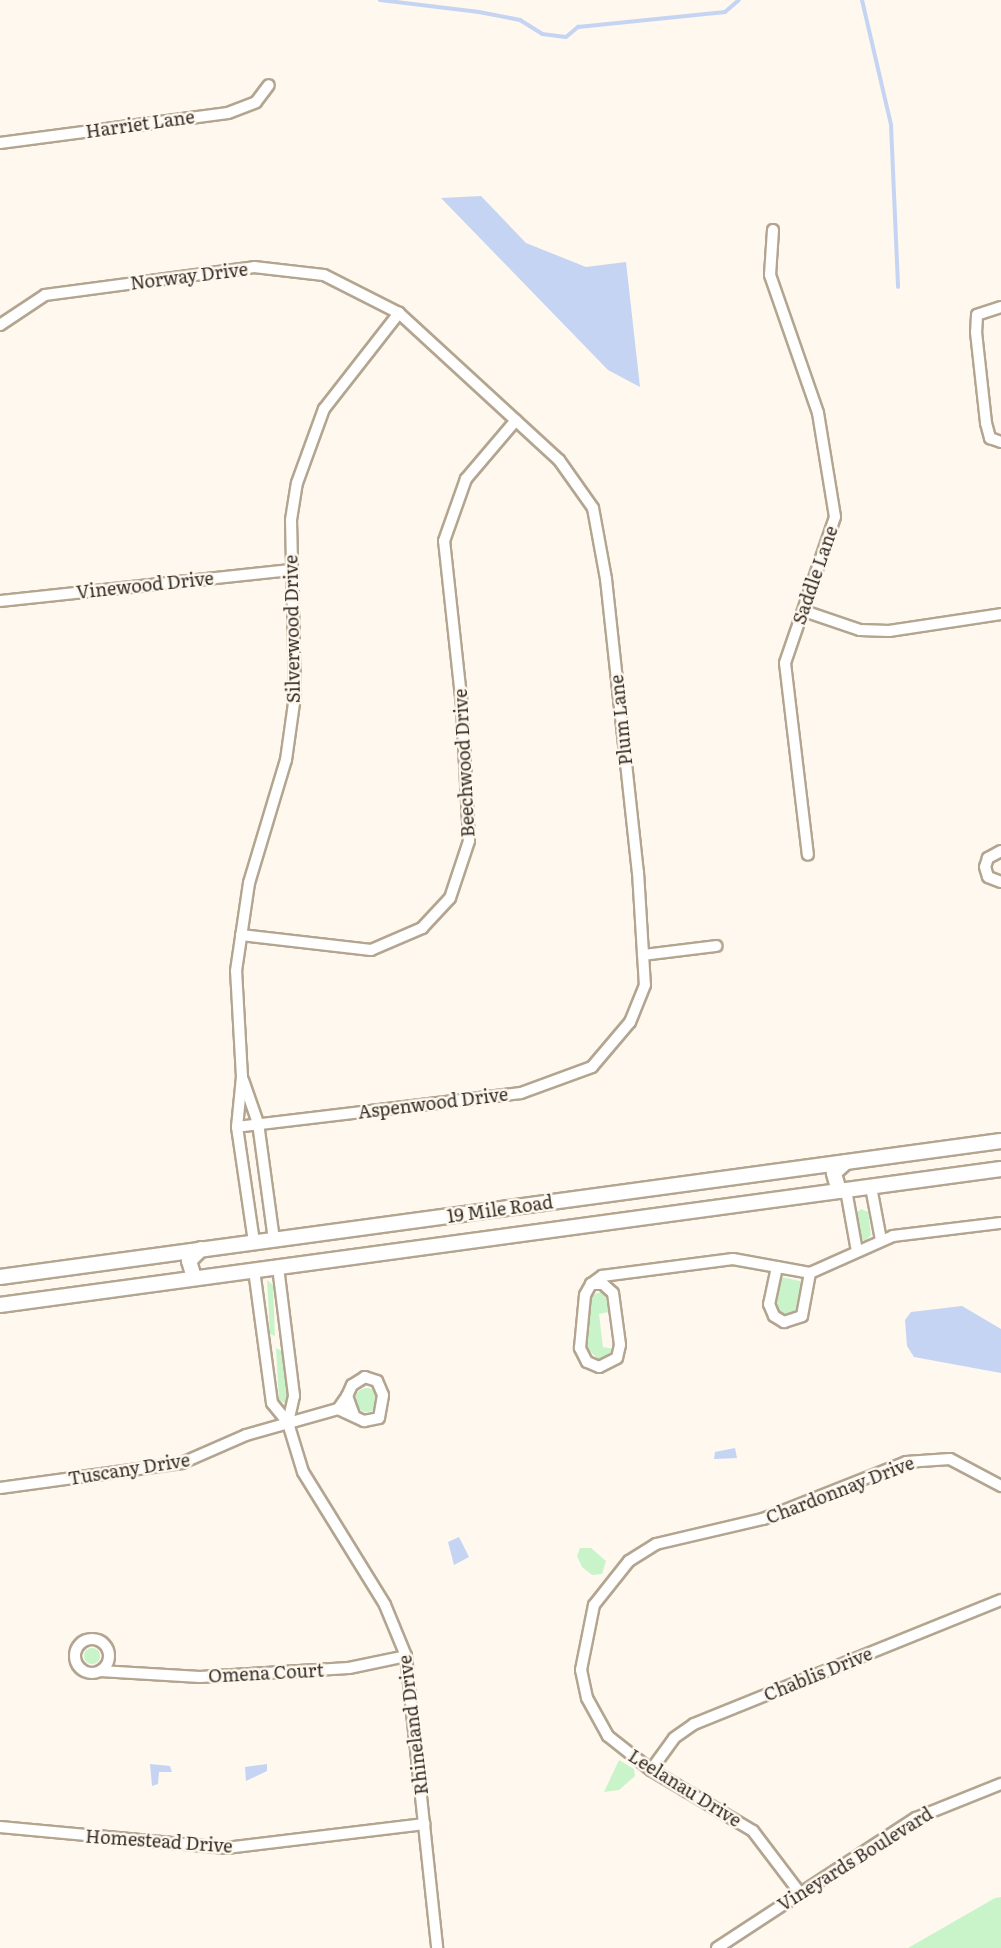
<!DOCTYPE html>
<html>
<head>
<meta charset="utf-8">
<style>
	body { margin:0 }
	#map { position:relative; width:1001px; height:1948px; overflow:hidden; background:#fef8ef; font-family:Literata,serif }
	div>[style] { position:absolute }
	.green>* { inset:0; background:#c9f4ca }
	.round { border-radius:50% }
	.water>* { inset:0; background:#c5d4f3 }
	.stream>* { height:4px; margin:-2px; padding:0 2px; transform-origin:2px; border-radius:2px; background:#c5d4f3 }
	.roads { filter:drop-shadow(2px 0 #b3a590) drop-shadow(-2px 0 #b3a590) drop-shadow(0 2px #b3a590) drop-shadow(0 -2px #b3a590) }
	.minor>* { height:10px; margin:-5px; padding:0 5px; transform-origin:5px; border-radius:5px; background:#fff }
	.minor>.ring { margin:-5px; padding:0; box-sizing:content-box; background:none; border:10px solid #fff; border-radius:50% }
	.secondary>* { height:14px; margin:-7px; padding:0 7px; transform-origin:7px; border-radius:7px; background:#fff }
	span { translate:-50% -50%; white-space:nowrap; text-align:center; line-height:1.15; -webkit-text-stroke:5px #fef8ef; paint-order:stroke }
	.street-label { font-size:18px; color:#352f27 }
</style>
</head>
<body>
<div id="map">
	<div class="green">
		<div style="clip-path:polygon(861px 1209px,868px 1212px,871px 1235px,865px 1241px,858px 1237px,855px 1214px)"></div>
		<div style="clip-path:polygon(782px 1277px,804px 1282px,799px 1310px,784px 1317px,773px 1304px)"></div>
		<div style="clip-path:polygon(267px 1280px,273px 1285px,275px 1336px,270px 1334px)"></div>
		<div style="clip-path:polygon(604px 1291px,609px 1312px,599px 1314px,603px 1347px,614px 1349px,600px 1361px,586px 1347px,590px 1296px)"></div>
		<div style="clip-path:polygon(276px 1348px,282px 1351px,288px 1399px,284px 1403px,279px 1400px)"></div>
		<div class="round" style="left:355px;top:1388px;width:24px;height:24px"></div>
		<div style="clip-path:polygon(580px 1548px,591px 1548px,606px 1561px,602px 1574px,592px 1575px,582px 1567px,577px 1556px)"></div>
		<div class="round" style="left:84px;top:1648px;width:16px;height:16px"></div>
		<div style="clip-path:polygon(619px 1760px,634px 1769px,635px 1776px,619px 1790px,604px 1792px)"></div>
		<div style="clip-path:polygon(1001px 1897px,1001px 1948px,908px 1948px,995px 1898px)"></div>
	</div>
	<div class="water">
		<div style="clip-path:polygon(481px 196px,526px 243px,586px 267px,626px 262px,640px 387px,608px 370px,441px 198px)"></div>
		<div style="clip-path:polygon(962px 1306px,1001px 1329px,1001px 1373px,914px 1357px,907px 1346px,905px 1320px,911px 1312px)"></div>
		<div style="clip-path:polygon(735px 1448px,737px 1458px,714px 1459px,715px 1452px)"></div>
		<div style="clip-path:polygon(459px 1537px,469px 1557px,454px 1565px,448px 1542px)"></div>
		<div style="clip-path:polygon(150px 1764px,170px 1766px,172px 1772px,159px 1772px,158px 1784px,152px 1786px)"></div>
		<div style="clip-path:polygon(267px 1764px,267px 1771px,246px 1781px,245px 1767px)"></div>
	</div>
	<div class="stream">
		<div style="left:380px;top:0;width:100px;rotate:6.9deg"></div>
		<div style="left:479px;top:12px;width:42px;rotate:11deg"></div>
		<div style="left:520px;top:20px;width:26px;rotate:32deg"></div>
		<div style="left:542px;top:34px;width:24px;rotate:7deg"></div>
		<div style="left:566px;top:37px;width:16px;rotate:-40deg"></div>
		<div style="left:578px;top:27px;width:148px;rotate:-5.8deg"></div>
		<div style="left:725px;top:12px;width:18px;rotate:-41deg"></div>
		<div style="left:862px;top:0;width:128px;rotate:76.9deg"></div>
		<div style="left:891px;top:125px;width:162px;rotate:87.5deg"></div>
	</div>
	<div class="roads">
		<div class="minor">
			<div style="left:0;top:143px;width:230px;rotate:-7.5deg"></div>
			<div style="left:228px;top:113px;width:30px;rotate:-21deg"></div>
			<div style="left:256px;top:102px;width:21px;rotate:-53deg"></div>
			<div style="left:773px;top:230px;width:45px;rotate:93.8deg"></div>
			<div style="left:770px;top:275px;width:146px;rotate:70.8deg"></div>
			<div style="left:818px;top:413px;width:105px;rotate:80.7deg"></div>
			<div style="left:835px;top:517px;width:154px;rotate:108.9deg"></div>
			<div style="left:785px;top:663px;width:193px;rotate:83.2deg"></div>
			<div style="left:1001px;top:307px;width:25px;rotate:162deg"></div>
			<div style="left:977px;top:315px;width:17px;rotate:93deg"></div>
			<div style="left:976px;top:332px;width:92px;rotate:83.7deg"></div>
			<div style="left:986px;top:423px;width:16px;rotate:75deg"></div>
			<div style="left:990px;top:438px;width:12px;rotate:20deg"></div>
			<div style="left:0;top:325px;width:54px;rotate:-33.7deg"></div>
			<div style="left:45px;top:295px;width:211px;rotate:-7.6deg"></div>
			<div style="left:254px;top:267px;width:70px;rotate:6.5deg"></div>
			<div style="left:324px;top:275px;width:84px;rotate:26.9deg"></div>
			<div style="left:399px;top:313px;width:217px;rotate:42.6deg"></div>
			<div style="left:559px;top:460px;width:59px;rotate:54.7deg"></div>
			<div style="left:593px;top:508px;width:72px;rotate:79.6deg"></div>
			<div style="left:606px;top:579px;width:295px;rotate:83.8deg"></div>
			<div style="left:638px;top:872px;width:113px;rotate:86.5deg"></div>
			<div style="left:645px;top:985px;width:40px;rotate:112deg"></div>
			<div style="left:630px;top:1022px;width:59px;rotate:130.2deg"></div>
			<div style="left:592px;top:1067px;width:76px;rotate:159.9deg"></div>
			<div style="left:521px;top:1093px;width:286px;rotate:173.2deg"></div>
			<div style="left:0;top:601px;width:292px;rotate:-6.1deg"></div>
			<div style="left:804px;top:611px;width:59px;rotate:18.7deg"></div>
			<div style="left:860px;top:630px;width:29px;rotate:2deg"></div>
			<div style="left:889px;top:631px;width:113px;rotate:-8.6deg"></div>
			<div style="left:1001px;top:851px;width:15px;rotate:152deg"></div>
			<div style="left:988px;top:858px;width:9px;rotate:108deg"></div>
			<div style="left:985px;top:867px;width:10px;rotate:73deg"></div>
			<div style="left:988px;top:877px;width:14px;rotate:21deg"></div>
			<div style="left:241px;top:935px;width:131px;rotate:6.6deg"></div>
			<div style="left:371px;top:950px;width:56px;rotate:-23.3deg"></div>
			<div style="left:422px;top:928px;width:41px;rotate:-47deg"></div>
			<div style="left:450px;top:898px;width:60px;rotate:-71.6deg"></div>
			<div style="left:469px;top:841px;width:135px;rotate:-93deg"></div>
			<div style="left:462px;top:706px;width:166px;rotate:-96.2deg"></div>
			<div style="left:444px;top:541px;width:66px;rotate:-70.5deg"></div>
			<div style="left:466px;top:479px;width:77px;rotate:-49.7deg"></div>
			<div style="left:643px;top:955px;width:74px;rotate:-7deg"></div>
			<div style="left:243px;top:1080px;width:46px;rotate:70.8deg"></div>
			<div style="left:258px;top:1123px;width:118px;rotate:82.2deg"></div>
			<div style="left:871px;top:1187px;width:54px;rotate:79.3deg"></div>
			<div style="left:846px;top:1190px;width:62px;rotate:79.8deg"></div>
			<div style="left:254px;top:1242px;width:116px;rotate:-98.4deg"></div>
			<div style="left:237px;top:1127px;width:50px;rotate:-84.3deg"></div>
			<div style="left:242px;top:1077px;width:106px;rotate:-93.2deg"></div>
			<div style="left:236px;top:971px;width:89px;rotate:-81.6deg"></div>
			<div style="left:249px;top:883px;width:128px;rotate:-73.3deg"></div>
			<div style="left:286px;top:760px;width:65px;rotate:-82deg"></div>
			<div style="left:295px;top:696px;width:176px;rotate:-91.3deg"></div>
			<div style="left:291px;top:520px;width:37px;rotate:-81deg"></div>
			<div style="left:297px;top:483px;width:79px;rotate:-70deg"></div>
			<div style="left:324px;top:409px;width:122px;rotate:-52deg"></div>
			<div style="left:278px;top:1267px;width:130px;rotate:82.9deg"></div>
			<div style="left:294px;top:1396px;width:28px;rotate:103deg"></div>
			<div style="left:777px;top:1267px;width:38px;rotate:102deg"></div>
			<div style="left:769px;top:1304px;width:13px;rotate:67deg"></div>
			<div style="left:774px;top:1316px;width:12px;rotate:31deg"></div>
			<div style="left:784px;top:1322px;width:19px;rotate:-18deg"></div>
			<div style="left:802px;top:1316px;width:44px;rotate:-79.5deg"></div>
			<div style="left:254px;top:1270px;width:134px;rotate:82.3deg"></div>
			<div style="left:272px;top:1403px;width:26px;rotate:51deg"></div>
			<div style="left:288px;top:1423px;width:51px;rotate:73deg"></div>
			<div style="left:303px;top:1472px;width:156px;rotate:58.3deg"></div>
			<div style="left:385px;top:1605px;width:55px;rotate:67.6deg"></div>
			<div style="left:406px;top:1656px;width:294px;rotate:83.9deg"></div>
			<div style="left:591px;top:1284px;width:12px"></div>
			<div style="left:603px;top:1284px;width:13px;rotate:42deg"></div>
			<div style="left:613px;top:1293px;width:52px;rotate:82.3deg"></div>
			<div style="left:620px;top:1345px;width:13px;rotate:103deg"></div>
			<div style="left:617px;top:1358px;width:20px;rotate:153deg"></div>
			<div style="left:599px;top:1367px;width:13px;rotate:-157deg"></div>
			<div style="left:587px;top:1362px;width:16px;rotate:-117deg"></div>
			<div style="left:580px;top:1348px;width:53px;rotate:-84.6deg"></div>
			<div style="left:585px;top:1295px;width:13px;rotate:-61deg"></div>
			<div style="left:591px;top:1284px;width:14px;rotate:-36deg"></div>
			<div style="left:602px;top:1276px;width:132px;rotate:-7.4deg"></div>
			<div style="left:733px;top:1259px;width:78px;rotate:10.3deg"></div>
			<div style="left:810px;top:1273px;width:91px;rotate:-24deg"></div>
			<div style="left:893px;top:1236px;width:109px;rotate:-6.9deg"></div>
			<div style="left:338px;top:1409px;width:29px;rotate:25deg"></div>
			<div style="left:364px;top:1421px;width:15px;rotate:-11deg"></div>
			<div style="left:379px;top:1418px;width:23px;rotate:-80deg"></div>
			<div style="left:383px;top:1395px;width:15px;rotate:-113deg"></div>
			<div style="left:377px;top:1381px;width:13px;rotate:-162deg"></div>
			<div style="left:365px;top:1377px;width:15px;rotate:148deg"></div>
			<div style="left:352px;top:1385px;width:12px;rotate:114deg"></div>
			<div style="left:347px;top:1396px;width:20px;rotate:70deg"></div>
			<div style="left:0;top:1488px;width:184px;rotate:-7.8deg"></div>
			<div style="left:182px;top:1463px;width:70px;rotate:-23.6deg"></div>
			<div style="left:246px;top:1435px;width:96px;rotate:-15.8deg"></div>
			<div style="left:338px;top:1409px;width:16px;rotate:-55deg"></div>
			<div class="ring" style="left:75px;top:1639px;width:24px;height:24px"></div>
			<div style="left:100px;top:1671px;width:100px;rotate:3.4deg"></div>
			<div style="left:200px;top:1677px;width:149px;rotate:-3.5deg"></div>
			<div style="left:349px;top:1668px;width:58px;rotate:-11.9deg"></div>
			<div style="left:651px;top:1770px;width:39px;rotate:-54deg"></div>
			<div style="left:674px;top:1738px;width:24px;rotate:-35deg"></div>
			<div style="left:694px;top:1724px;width:331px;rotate:-22deg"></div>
			<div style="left:0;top:1827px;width:227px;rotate:5.3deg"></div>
			<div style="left:226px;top:1848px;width:200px;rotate:-6.9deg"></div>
			<div style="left:800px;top:1893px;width:78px;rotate:-127.2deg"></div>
			<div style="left:753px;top:1831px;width:119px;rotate:-149.1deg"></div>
			<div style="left:651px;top:1770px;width:55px;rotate:-141.7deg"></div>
			<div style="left:608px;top:1736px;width:43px;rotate:-118.9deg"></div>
			<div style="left:587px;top:1698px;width:29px;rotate:-102deg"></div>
			<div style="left:581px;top:1670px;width:66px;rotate:-78.7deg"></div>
			<div style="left:594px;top:1605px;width:56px;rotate:-51.5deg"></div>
			<div style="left:629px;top:1561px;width:32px;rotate:-32deg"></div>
			<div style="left:656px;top:1544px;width:110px;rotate:-13.2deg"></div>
			<div style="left:763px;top:1519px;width:154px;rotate:-21.7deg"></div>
			<div style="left:906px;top:1462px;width:44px;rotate:-3.9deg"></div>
			<div style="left:950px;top:1459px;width:58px;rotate:27.9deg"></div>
			<div style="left:717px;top:1948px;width:238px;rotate:-33.2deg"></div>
			<div style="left:916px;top:1818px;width:92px;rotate:-21.8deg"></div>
		</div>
		<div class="secondary">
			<div style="left:839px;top:1191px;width:19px;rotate:-106deg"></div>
			<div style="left:834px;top:1173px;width:16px;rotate:-43deg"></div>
			<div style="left:0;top:1277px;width:1010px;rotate:-7.74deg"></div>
			<div style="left:194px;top:1278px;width:18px;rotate:-106deg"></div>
			<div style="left:189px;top:1261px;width:17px;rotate:-45deg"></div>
			<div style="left:0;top:1305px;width:1010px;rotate:-7.74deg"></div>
		</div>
	</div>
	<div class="street-label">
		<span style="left:140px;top:124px;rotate:-8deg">Harriet Lane</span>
		<span style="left:189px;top:276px;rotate:-7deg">Norway Drive</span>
		<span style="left:815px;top:575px;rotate:-71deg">Saddle Lane</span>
		<span style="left:145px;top:585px;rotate:-6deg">Vinewood Drive</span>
		<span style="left:292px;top:629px;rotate:-91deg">Silverwood Drive</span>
		<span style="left:621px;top:720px;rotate:-96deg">Plum Lane</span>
		<span style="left:464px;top:763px;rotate:-93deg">Beechwood Drive</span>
		<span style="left:433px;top:1103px;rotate:-7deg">Aspenwood Drive</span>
		<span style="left:500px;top:1209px;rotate:-8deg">19 Mile Road</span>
		<span style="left:129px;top:1469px;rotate:-9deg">Tuscany Drive</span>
		<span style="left:840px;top:1490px;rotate:-21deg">Chardonnay Drive</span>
		<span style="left:266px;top:1673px;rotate:-3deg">Omena Court</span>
		<span style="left:818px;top:1674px;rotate:-22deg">Chablis Drive</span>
		<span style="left:413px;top:1725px;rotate:-97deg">Rhineland Drive</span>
		<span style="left:685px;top:1788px;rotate:32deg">Leelanau Drive</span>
		<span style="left:159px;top:1841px;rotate:4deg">Homestead Drive</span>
		<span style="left:855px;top:1859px;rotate:-32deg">Vineyards Boulevard</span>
	</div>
</div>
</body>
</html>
